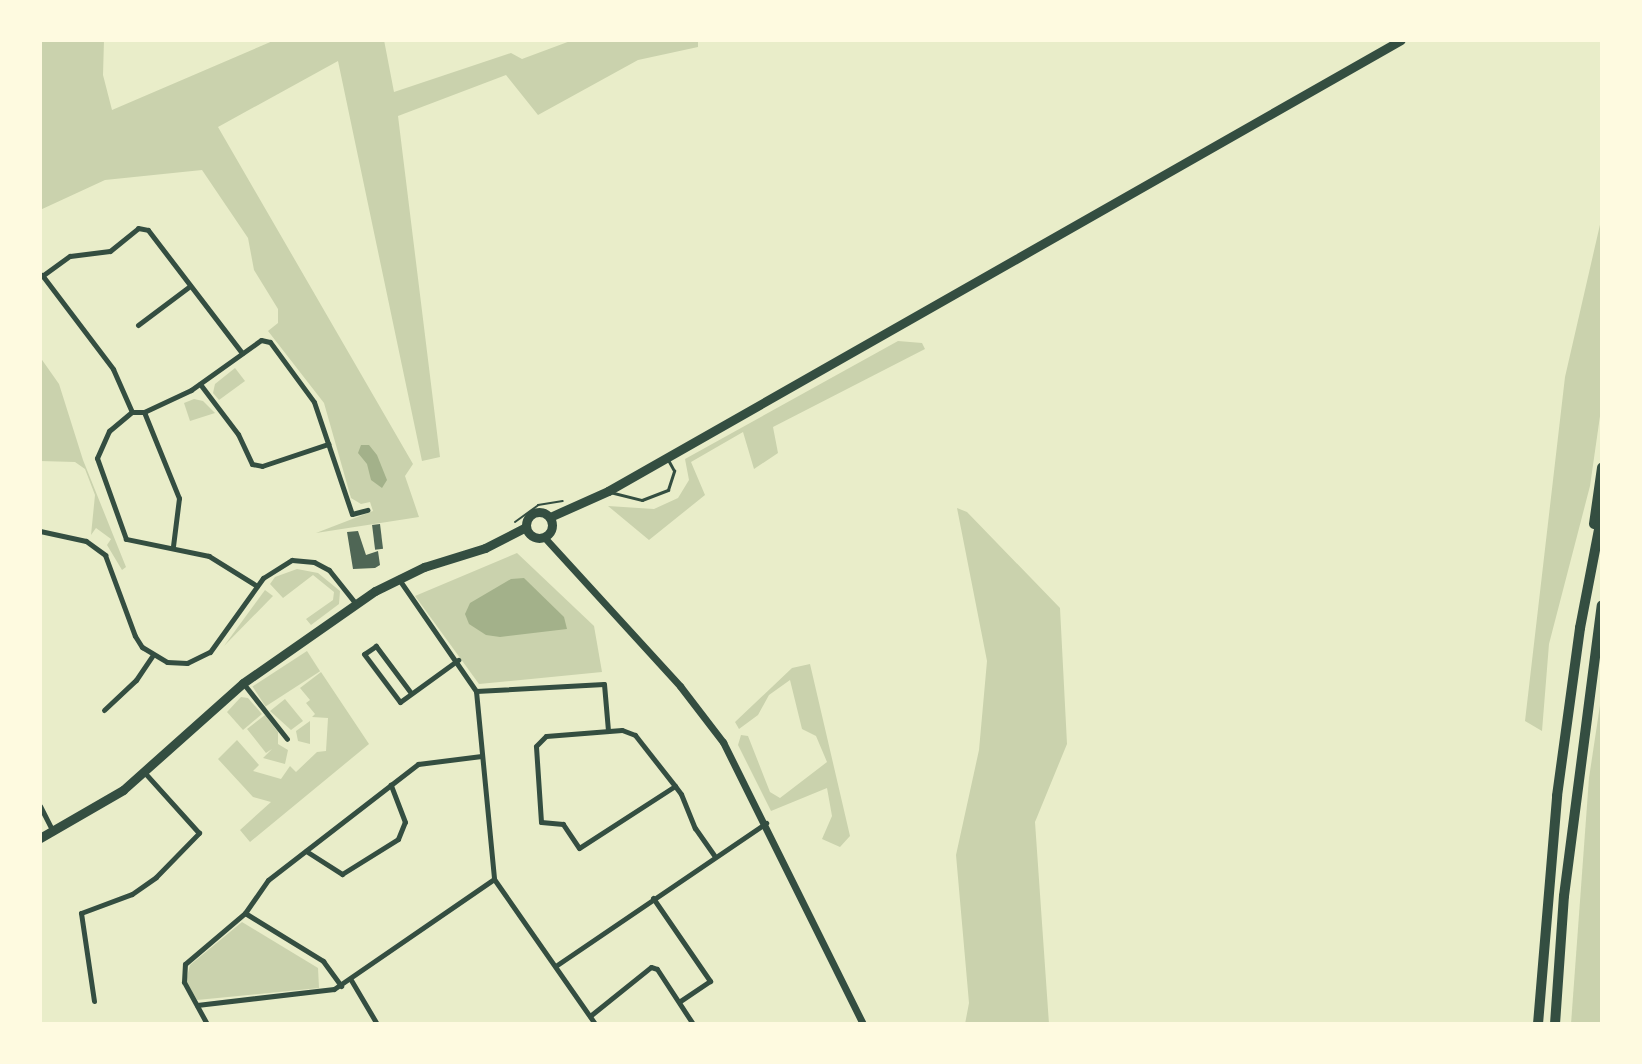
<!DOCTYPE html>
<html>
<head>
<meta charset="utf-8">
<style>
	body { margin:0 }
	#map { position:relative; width:1642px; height:1064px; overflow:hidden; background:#e9edc9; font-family:Barlow,sans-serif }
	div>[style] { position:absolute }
	.green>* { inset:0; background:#cad2ad; transform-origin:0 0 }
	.water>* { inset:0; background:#a3b18a }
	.building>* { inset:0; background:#4f6655; transform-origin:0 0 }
	.path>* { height:2px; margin:-1px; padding:0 1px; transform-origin:1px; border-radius:1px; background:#344e41 }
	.service>* { height:2.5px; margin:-1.25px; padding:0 1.25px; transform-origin:1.25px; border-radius:1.25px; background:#344e41 }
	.minor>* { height:5px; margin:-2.5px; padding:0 2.5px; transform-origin:2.5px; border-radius:2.5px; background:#344e41 }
	.tertiary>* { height:7px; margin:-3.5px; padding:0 3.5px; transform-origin:3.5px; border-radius:3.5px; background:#344e41 }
	.primary>* { height:9px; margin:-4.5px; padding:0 4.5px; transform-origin:4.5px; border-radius:4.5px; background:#344e41 }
	.primary>.ring { margin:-4.5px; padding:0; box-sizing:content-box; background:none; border:9px solid #344e41; border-radius:50% }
	.trunk>* { height:10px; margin:-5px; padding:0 5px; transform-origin:5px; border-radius:5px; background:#344e41 }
	span { translate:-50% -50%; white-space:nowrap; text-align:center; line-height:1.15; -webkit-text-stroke:5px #fefae0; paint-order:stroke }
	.frame { position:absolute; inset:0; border:42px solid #fefae0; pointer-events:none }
</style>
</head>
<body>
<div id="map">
	<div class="green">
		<div style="clip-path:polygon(40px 40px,104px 40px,103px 75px,112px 110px,275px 40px,384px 40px,394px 92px,511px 53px,522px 59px,573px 40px,698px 40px,698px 47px,638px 60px,538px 115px,506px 75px,398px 116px,440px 457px,422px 461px,338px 61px,218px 127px,413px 464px,405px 476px,419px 517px,316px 533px,373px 511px,370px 502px,361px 504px,351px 498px,324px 403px,268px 331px,278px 323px,278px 309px,254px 270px,248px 238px,202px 170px,105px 180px,40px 210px)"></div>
		<div style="clip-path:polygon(1602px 216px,1602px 402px,1590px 486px,1549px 644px,1542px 731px,1525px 721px,1565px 377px)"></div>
		<div style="clip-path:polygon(898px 341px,922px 343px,925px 349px,773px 427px,778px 453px,754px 469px,743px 432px,691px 462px,705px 495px,649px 540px,608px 506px,654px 509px,678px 498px,689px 480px,685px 459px)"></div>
		<div style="clip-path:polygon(40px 357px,59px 384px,83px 460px,126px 567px,122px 570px,107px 545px,111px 539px,96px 528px,91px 535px,95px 495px,85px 469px,75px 462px,40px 461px)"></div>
		<div style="clip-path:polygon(235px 368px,245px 381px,219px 400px,213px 393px,215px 384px)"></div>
		<div style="clip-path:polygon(194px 399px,203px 401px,215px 413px,190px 421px,184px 403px)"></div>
		<div style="clip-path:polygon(957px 508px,967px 512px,1060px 608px,1067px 744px,1035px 822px,1049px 1024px,965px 1024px,969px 1003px,956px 855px,979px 750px,987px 661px)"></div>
		<div style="clip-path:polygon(517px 553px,594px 626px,602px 672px,479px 684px,415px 596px)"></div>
		<div style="clip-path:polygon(297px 569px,318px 573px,340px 591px,339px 604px,311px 625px,306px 619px,333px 600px,334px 592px,313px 575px,283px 598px,270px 584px,275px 577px)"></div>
		<div style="clip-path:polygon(265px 590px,273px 596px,224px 646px)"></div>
		<div style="left:307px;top:651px;width:24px;height:65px;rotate:57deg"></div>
		<div style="clip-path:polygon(810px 664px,850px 836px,840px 847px,822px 839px,832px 816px,827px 788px,771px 811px,738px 745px,741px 735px,748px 736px,770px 792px,780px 798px,827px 762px,816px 736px,802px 729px,790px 680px,769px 695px,758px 715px,739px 729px,735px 722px,792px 668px)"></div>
		<div style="clip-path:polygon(321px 672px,369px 744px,250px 842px,240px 830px,271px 802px,253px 797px,218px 759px,237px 740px,259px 765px,253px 771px,281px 779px,290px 766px,296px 772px,317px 752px,326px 751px,328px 718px,312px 717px,315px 714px,306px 703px,310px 700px,300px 688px)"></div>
		<div style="clip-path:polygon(1602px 692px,1602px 1024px,1571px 1024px,1589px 778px)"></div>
		<div style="clip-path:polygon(241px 697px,248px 698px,262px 714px,243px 730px,227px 712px)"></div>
		<div style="clip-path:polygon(285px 699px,303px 721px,291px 730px,270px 711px)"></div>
		<div style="clip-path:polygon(265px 715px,278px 732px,278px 744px,288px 750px,285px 764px,263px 758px,272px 749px,266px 753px,247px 729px)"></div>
		<div style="clip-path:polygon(310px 721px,310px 744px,298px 741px,296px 731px)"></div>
		<div style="clip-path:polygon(242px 922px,318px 968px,319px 988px,197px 1000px,186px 981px,190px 965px)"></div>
	</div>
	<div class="water">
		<div style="clip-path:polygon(361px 445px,369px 445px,377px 455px,387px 480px,382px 488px,371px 480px,367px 464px,358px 453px)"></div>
		<div style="clip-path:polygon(524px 578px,564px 617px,567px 629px,500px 637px,486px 635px,469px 624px,465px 614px,470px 603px,511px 579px)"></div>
	</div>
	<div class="building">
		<div style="left:380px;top:524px;width:25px;height:8px;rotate:83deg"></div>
		<div style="clip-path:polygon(358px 531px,366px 555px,378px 551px,380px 565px,375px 568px,353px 569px,347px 532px)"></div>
	</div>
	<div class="path">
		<div style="left:515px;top:522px;width:29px;rotate:-36deg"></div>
		<div style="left:538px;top:505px;width:25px;rotate:-9deg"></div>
	</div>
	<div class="service">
		<div style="left:610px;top:492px;width:33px;rotate:14deg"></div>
		<div style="left:642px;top:500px;width:28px;rotate:-21deg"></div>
		<div style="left:668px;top:490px;width:20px;rotate:-72deg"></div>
		<div style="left:674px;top:471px;width:13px;rotate:-119deg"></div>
	</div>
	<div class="minor">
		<div style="left:42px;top:275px;width:118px;rotate:52.9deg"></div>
		<div style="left:113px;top:369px;width:47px;rotate:66.2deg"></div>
		<div style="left:42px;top:276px;width:34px;rotate:-36deg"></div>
		<div style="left:70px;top:256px;width:40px;rotate:-7.1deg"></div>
		<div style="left:110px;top:251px;width:36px;rotate:-39deg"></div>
		<div style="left:138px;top:228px;width:10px;rotate:11deg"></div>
		<div style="left:148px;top:230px;width:155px;rotate:52.6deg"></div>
		<div style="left:138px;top:325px;width:65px;rotate:-36.9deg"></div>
		<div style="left:200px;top:384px;width:63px;rotate:52.8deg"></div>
		<div style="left:238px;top:434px;width:33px;rotate:65deg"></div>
		<div style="left:252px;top:464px;width:10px;rotate:11deg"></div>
		<div style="left:262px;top:466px;width:70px;rotate:-18.4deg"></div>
		<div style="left:144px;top:412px;width:93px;rotate:67.9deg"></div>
		<div style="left:179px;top:498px;width:48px;rotate:97.1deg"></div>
		<div style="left:40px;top:531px;width:47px;rotate:12.3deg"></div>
		<div style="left:86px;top:541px;width:24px;rotate:36deg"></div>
		<div style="left:105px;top:555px;width:86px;rotate:69.7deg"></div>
		<div style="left:135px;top:636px;width:13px;rotate:58deg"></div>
		<div style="left:142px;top:647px;width:29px;rotate:31deg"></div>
		<div style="left:167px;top:662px;width:20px;rotate:3deg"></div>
		<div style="left:187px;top:663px;width:25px;rotate:-26deg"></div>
		<div style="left:210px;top:652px;width:91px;rotate:-54.4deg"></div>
		<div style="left:263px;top:578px;width:34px;rotate:-32deg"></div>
		<div style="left:292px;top:560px;width:22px;rotate:5deg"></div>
		<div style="left:314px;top:562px;width:17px;rotate:28deg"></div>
		<div style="left:329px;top:570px;width:43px;rotate:51.5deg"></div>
		<div style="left:398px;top:578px;width:137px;rotate:55.4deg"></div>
		<div style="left:476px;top:691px;width:189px;rotate:84.5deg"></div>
		<div style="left:494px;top:879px;width:177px;rotate:55.1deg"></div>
		<div style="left:257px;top:586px;width:57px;rotate:-148deg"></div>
		<div style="left:209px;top:556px;width:85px;rotate:-168.4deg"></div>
		<div style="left:126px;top:539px;width:86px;rotate:-109.7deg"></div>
		<div style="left:97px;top:458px;width:30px;rotate:-66deg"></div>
		<div style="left:109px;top:431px;width:30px;rotate:-40deg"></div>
		<div style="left:132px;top:412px;width:12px"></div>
		<div style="left:144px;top:412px;width:52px;rotate:-25.1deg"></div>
		<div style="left:191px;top:390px;width:86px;rotate:-35.5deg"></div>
		<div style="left:261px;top:340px;width:9px;rotate:13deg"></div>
		<div style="left:270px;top:342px;width:74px;rotate:53.7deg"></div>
		<div style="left:314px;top:402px;width:118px;rotate:71.3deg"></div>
		<div style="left:352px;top:514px;width:16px;rotate:-15deg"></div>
		<div style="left:243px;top:683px;width:71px;rotate:51.8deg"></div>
		<div style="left:476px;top:691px;width:128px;rotate:-3.1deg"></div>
		<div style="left:604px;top:684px;width:47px;rotate:85.1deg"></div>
		<div style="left:411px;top:693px;width:59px;rotate:-126.7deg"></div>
		<div style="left:376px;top:646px;width:14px;rotate:146deg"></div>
		<div style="left:364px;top:654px;width:60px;rotate:53.1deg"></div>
		<div style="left:400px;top:702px;width:72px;rotate:-35.9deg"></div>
		<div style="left:104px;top:710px;width:44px;rotate:-43.2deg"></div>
		<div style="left:136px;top:680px;width:30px;rotate:-56deg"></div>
		<div style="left:675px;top:786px;width:114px;rotate:147.1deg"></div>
		<div style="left:579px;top:848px;width:29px;rotate:-124deg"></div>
		<div style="left:563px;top:824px;width:22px;rotate:-175deg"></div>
		<div style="left:541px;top:822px;width:76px;rotate:-93.8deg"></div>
		<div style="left:536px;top:746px;width:14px;rotate:-45deg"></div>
		<div style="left:546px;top:736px;width:76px;rotate:-4.5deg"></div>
		<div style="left:622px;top:730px;width:14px;rotate:21deg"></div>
		<div style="left:635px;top:735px;width:65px;rotate:51.9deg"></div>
		<div style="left:675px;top:786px;width:10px;rotate:53deg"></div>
		<div style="left:681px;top:794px;width:37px;rotate:68deg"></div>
		<div style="left:695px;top:828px;width:33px;rotate:55deg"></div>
		<div style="left:40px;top:806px;width:29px;rotate:63deg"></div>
		<div style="left:306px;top:851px;width:43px;rotate:32.6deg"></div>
		<div style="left:342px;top:874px;width:66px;rotate:-32deg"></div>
		<div style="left:398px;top:839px;width:18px;rotate:-68deg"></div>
		<div style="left:405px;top:822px;width:40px;rotate:-111deg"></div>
		<div style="left:653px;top:898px;width:101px;rotate:55.5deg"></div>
		<div style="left:710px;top:981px;width:37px;rotate:146deg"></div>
		<div style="left:245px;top:913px;width:92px;rotate:31.6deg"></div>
		<div style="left:323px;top:961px;width:31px;rotate:54deg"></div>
		<div style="left:557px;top:965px;width:253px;rotate:-34.2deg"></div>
		<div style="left:351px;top:980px;width:51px;rotate:59.4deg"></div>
		<div style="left:94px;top:1001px;width:89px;rotate:-98.4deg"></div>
		<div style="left:81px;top:913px;width:54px;rotate:-20.4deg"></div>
		<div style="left:132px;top:894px;width:29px;rotate:-35deg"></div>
		<div style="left:156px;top:877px;width:62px;rotate:-45.7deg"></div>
		<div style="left:199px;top:833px;width:82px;rotate:-132deg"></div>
		<div style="left:197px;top:1005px;width:138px;rotate:-6.7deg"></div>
		<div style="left:334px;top:989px;width:194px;rotate:-34.5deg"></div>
		<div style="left:590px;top:1016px;width:78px;rotate:-38.8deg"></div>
		<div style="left:651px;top:967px;width:6px;rotate:18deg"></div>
		<div style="left:657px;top:969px;width:66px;rotate:56.8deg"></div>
		<div style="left:207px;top:1024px;width:48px;rotate:-118.7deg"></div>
		<div style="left:184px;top:982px;width:18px;rotate:-87deg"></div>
		<div style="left:185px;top:964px;width:79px;rotate:-40.4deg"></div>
		<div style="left:245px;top:913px;width:40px;rotate:-55.1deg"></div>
		<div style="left:268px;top:880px;width:190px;rotate:-37.7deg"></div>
		<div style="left:418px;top:764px;width:64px;rotate:-7.2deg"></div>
	</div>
	<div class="tertiary">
		<div style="left:544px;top:537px;width:202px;rotate:47.6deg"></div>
		<div style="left:680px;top:686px;width:71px;rotate:52.5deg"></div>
		<div style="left:723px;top:742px;width:315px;rotate:63.6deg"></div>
	</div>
	<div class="primary">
		<div class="ring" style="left:526px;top:512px;width:17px;height:17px"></div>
		<div style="left:550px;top:517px;width:64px;rotate:-24.1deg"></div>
		<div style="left:608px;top:491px;width:912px;rotate:-29.63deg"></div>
		<div style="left:40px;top:838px;width:96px;rotate:-30deg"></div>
		<div style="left:123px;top:790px;width:161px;rotate:-41.7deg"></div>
		<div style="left:243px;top:683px;width:161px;rotate:-34.9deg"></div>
		<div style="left:375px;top:591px;width:55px;rotate:-26.1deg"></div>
		<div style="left:424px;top:567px;width:64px;rotate:-17.3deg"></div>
		<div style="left:485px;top:548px;width:46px;rotate:-27.1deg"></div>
	</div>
	<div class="trunk">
		<div style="left:1594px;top:524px;width:57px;rotate:-81.9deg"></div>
		<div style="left:1538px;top:1024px;width:229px;rotate:-85.2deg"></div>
		<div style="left:1557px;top:796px;width:170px;rotate:-82.2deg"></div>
		<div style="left:1580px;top:628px;width:116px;rotate:-79.1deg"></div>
		<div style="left:1555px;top:1024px;width:128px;rotate:-86deg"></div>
		<div style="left:1564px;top:896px;width:293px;rotate:-82.6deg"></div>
	</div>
	<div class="frame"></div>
</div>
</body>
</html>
